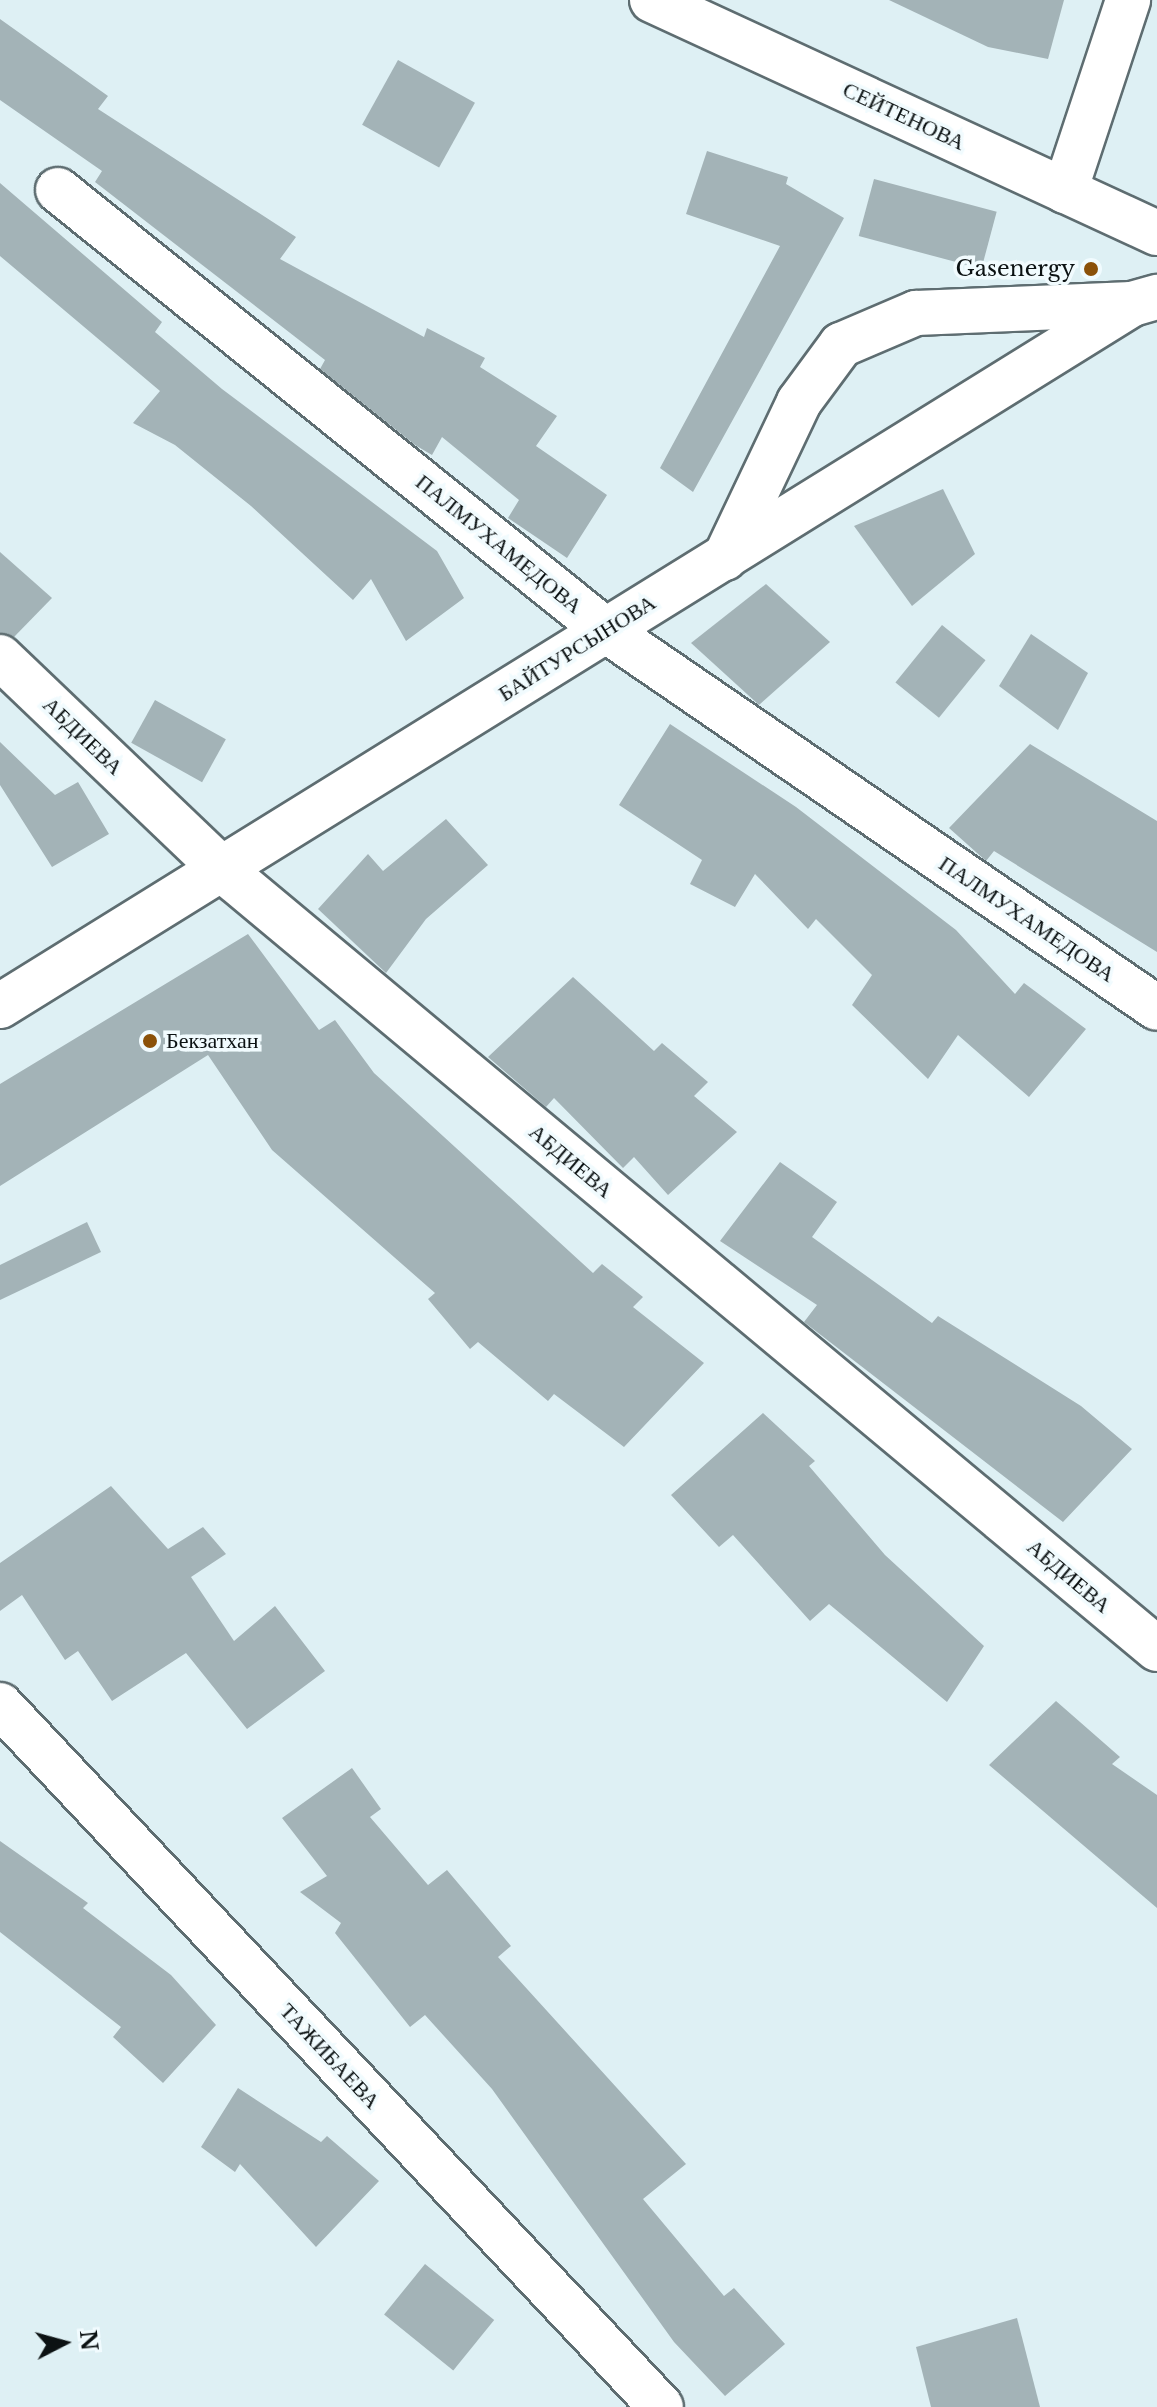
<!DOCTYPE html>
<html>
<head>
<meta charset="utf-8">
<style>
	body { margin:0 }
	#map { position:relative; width:1157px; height:2407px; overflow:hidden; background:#def0f4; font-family:"Libre Baskerville",serif }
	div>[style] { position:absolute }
	.building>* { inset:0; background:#a3b3b7; transform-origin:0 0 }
	.roads { filter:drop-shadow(2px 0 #5e6d71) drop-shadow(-2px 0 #5e6d71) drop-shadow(0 2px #5e6d71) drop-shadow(0 -2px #5e6d71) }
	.minor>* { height:44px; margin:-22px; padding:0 22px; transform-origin:22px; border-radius:22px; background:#fff }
	.major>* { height:44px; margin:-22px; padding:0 22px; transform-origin:22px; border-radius:22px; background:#fff }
	.dots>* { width:22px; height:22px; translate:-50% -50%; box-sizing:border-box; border:4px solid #f1fbfe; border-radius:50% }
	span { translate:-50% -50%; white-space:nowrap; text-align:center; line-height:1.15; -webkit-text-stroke:7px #f1fbfe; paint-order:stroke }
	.street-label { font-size:22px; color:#0c1213 }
	.poi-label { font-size:22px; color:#0c1213 }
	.right { translate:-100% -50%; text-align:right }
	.left { translate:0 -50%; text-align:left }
	.north { position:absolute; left:24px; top:2303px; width:80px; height:80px; -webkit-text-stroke:6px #f1fbfe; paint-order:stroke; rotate:84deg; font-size:22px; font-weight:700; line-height:32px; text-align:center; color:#0c1213 }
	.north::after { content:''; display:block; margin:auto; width:28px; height:36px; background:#0c1213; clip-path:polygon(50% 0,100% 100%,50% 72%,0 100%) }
</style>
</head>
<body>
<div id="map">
	<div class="building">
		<div style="clip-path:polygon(889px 0,1064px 0,1048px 59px,988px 47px)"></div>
		<div style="clip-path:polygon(0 19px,108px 96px,98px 109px,296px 237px,280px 259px,424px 337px,427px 328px,485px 358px,480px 367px,557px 416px,536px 446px,607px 495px,567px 558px,508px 518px,519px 500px,442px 437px,432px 455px,415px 445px,320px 369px,325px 360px,95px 182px,102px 171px,0 100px)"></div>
		<div style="left:398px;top:60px;width:88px;height:74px;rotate:29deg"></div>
		<div style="clip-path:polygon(707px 151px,788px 177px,786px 184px,844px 218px,693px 492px,660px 468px,780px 246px,686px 214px)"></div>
		<div style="left:874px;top:179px;width:127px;height:59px;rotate:15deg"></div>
		<div style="clip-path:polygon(0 183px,162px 322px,155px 332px,222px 389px,437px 551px,464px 598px,406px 641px,371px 579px,353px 600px,251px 506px,175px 445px,133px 423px,160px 391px,0 256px)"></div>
		<div style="clip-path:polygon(943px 489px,975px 554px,912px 606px,854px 526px)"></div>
		<div style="clip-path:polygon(0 552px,52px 598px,14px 637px,0 633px)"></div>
		<div style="clip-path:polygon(766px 584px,830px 642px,759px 705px,691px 643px)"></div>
		<div style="left:942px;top:625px;width:56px;height:74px;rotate:39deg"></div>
		<div style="clip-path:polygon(1031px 634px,1088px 673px,1058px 730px,999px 686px)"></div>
		<div style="left:155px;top:700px;width:81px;height:49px;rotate:29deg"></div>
		<div style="clip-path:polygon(670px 724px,796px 807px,956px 930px,1015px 994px,1024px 983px,1086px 1029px,1029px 1097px,958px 1035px,928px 1079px,852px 1005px,872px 975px,816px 919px,808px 929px,755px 874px,735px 907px,690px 884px,702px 860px,619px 805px)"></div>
		<div style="clip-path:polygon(0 742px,55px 795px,78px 782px,109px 834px,52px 867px,0 785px)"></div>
		<div style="clip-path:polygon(1030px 744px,1157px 821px,1157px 952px,994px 851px,986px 861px,949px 828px)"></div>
		<div style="clip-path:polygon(446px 819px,488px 865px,426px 919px,386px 973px,318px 909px,368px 854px,383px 871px)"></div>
		<div style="clip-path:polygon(248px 934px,319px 1030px,335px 1020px,374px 1073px,593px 1273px,602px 1264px,643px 1297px,633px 1307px,704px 1363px,624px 1447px,554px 1394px,548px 1401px,478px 1342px,470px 1349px,428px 1299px,435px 1293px,272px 1150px,208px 1055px,0 1186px,0 1084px)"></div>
		<div style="clip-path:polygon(573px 977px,654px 1051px,662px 1043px,708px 1082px,694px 1096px,737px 1132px,668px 1195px,634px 1157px,623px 1168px,554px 1098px,546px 1107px,488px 1057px)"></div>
		<div style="clip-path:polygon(780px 1162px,837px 1202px,812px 1237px,932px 1323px,938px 1316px,1081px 1406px,1132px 1449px,1063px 1522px,804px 1322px,817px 1305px,720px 1241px)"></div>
		<div style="clip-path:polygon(87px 1222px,101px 1252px,0 1300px,0 1265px)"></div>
		<div style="clip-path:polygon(763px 1413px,815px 1461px,809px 1466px,885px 1555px,984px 1646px,947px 1702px,829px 1604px,810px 1621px,733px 1535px,719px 1547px,671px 1495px)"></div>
		<div style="clip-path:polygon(111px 1486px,168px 1549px,203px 1527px,226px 1554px,191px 1577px,234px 1641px,275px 1606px,325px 1671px,247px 1729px,186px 1653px,112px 1701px,78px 1651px,65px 1660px,22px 1595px,0 1611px,0 1563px)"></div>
		<div style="clip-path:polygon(1056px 1701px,1120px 1757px,1112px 1764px,1157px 1795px,1157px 1908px,989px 1765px)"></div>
		<div style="clip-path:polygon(352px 1768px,381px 1809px,370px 1817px,428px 1885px,447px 1870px,511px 1946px,498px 1957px,686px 2164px,643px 2199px,724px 2296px,734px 2288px,785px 2344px,725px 2396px,674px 2342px,492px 2089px,425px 2015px,410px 2027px,335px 1933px,341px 1923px,300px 1892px,327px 1876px,282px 1818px)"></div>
		<div style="clip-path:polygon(0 1841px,88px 1903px,83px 1908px,171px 1975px,216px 2025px,163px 2083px,113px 2037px,121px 2027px,0 1932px)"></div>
		<div style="clip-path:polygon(238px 2088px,321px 2142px,327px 2136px,379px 2181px,316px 2247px,240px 2164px,235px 2172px,201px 2147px)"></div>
		<div style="left:425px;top:2264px;width:89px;height:65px;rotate:39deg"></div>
		<div style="clip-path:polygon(1017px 2318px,1040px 2407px,931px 2407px,916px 2347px)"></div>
	</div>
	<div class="roads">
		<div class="minor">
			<div style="left:652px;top:0;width:556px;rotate:24.77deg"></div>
			<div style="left:58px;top:190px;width:701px;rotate:38.8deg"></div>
			<div style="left:604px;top:629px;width:670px;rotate:34.42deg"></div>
			<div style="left:1065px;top:191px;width:201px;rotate:-71.7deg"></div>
			<div style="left:725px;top:558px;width:173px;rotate:-64.6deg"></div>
			<div style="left:799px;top:402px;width:71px;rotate:-53.6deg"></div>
			<div style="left:841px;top:345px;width:82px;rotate:-23.1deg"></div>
			<div style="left:916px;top:313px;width:216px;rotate:-2.4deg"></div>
			<div style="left:0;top:657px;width:310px;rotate:43.7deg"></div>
			<div style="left:224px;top:871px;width:1215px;rotate:39.82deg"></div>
			<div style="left:0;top:1705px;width:964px;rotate:46.72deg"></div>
		</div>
		<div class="major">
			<div style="left:0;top:1006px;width:1332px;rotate:-31.8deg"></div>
			<div style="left:1132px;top:304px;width:26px;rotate:-16deg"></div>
		</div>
	</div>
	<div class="dots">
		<div style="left:1091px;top:269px;background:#8b5109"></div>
		<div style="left:150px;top:1041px;background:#8b5109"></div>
	</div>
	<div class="street-label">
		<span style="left:904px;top:116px;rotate:25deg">СЕЙТЕНОВА</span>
		<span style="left:499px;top:544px;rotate:39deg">ПАЛМУХАМЕДОВА</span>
		<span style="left:577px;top:648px;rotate:-32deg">БАЙТУРСЫНОВА</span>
		<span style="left:83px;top:736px;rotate:44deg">АБДИЕВА</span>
		<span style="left:1027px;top:919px;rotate:34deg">ПАЛМУХАМЕДОВА</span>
		<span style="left:571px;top:1161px;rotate:40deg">АБДИЕВА</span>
		<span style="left:1069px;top:1576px;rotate:40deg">АБДИЕВА</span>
		<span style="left:330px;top:2056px;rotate:47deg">ТАЖИБАЕВА</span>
	</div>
	<div class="poi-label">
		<span class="right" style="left:1075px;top:269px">Gasenergy</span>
		<span class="left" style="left:166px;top:1041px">Бекзатхан</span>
	</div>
	<div class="north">N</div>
</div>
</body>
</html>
